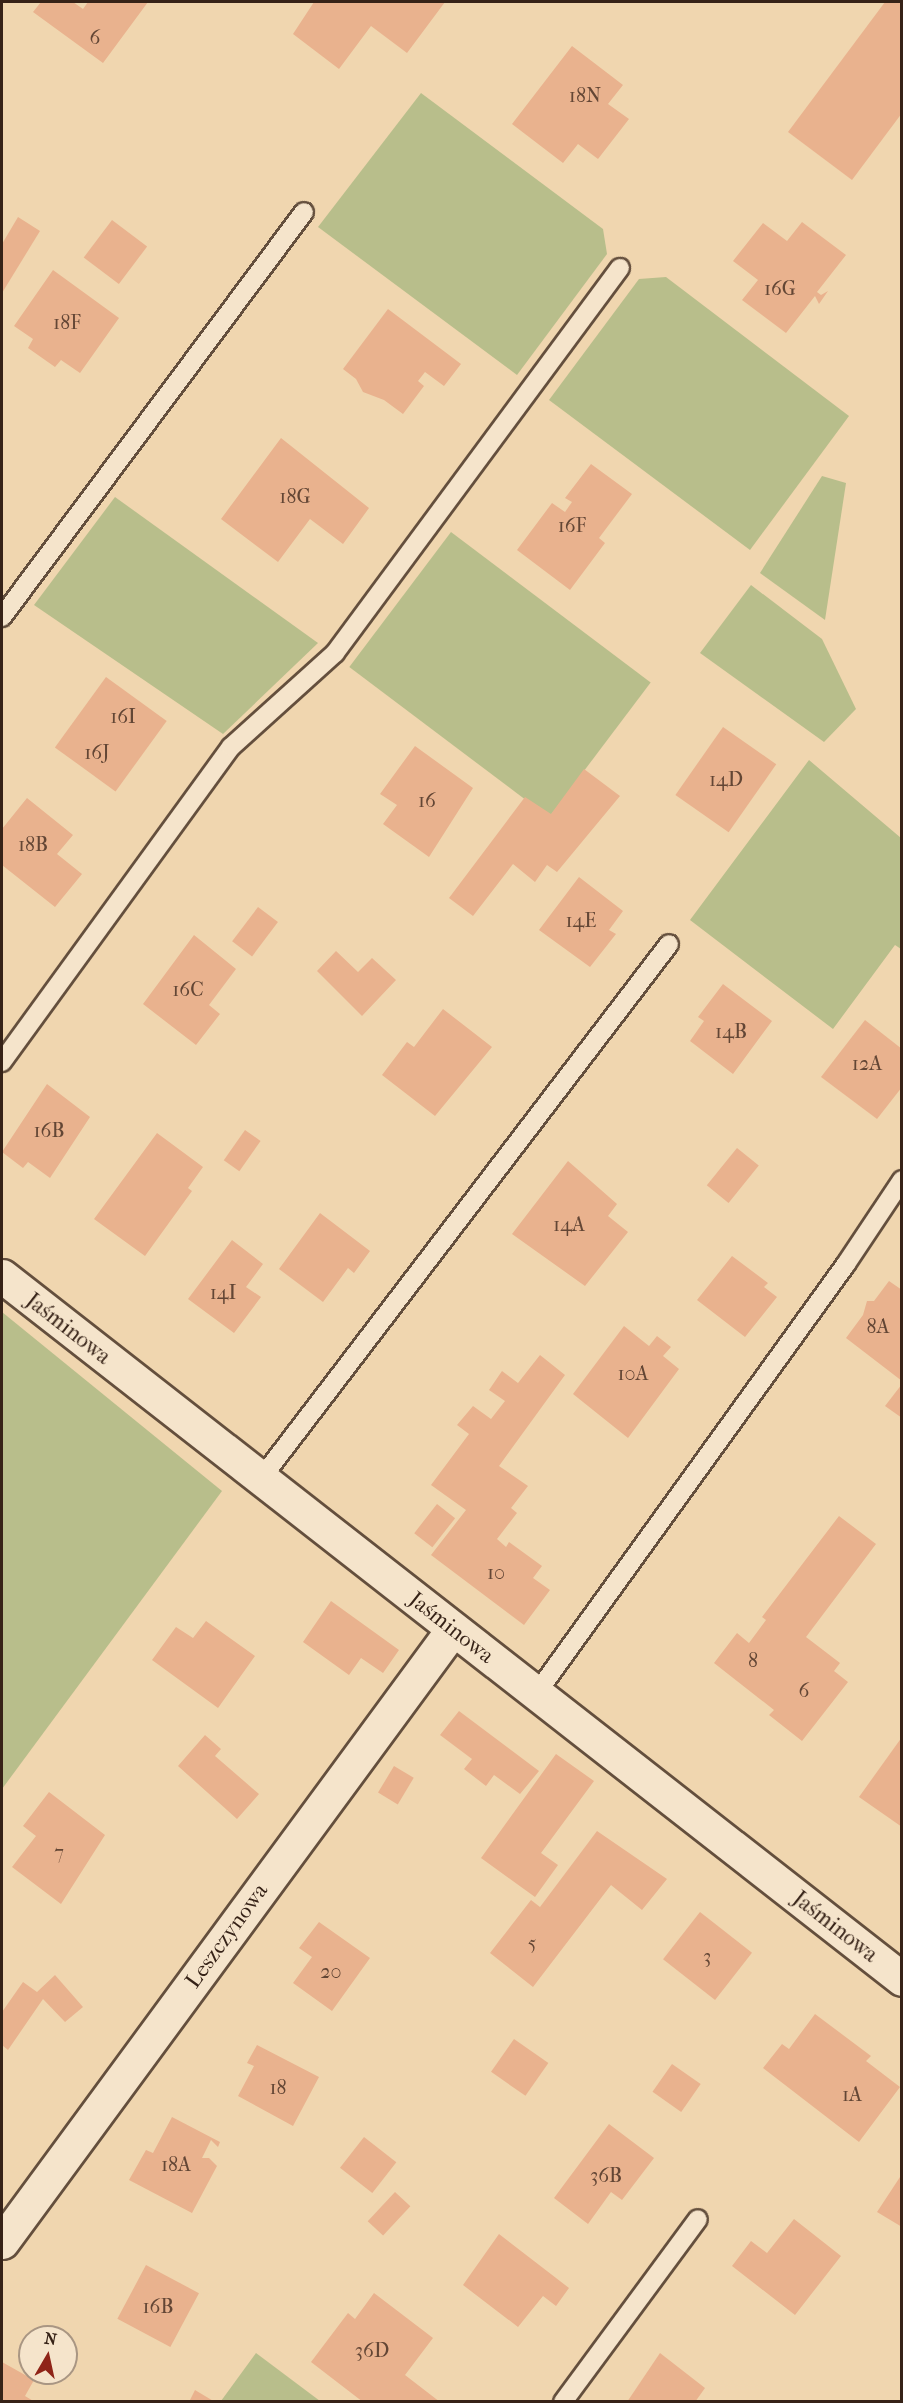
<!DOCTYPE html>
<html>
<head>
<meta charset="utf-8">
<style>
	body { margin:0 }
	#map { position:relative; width:903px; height:2403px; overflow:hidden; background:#f0d6af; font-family:"IM FELL French Canon",serif }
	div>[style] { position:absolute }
	.green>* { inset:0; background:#b8be8b; transform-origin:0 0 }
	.building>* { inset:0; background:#e9b28e; transform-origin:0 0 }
	.roads { filter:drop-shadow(2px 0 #644f3d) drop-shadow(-2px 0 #644f3d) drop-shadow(0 2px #644f3d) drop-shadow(0 -2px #644f3d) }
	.lane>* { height:18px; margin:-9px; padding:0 9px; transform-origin:9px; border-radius:9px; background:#f5e4cb }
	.street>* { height:33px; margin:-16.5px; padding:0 16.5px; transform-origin:16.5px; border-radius:16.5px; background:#f5e4cb }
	span { translate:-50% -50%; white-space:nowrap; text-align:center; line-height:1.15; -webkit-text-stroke:4.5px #f5e4cb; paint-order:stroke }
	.number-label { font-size:20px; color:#634635 }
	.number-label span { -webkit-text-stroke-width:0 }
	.street-label { font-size:22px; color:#362217 }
	.frame { position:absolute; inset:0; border:3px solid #362217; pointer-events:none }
	.north { position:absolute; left:18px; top:2325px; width:60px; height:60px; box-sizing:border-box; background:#f5e4cb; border:2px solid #a99683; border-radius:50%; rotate:9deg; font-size:16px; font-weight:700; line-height:24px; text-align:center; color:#362217 }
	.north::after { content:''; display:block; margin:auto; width:21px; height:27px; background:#8f2418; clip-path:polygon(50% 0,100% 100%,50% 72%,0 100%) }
</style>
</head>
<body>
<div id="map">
	<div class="green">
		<div style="clip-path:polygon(421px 93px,603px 229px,607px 254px,517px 375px,318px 227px)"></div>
		<div style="clip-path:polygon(666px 277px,849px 416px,750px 550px,549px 400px,639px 279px)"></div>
		<div style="clip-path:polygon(822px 476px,846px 483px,825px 620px,760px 573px)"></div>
		<div style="clip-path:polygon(115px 497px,318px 643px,223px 734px,34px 605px)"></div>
		<div style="left:451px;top:532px;width:250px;height:169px;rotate:37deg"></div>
		<div style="clip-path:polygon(751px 585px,822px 639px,856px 709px,824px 742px,700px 653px)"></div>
		<div style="clip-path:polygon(809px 760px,901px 838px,901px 949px,895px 945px,833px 1029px,690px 920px)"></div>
		<div style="clip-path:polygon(2px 1312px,222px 1491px,2px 1789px)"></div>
		<div style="clip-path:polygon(256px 2353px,320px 2401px,221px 2401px)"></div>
	</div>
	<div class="building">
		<div style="clip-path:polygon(41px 2px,73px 2px,83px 9px,88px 2px,148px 2px,103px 63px,33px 12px)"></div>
		<div style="clip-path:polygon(314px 2px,445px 2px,407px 53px,371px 26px,339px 69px,293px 34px)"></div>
		<div style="clip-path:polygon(885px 2px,902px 2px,902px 113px,852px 180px,788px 132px)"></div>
		<div style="clip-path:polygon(572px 46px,623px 85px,608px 104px,629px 119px,598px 159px,578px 144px,563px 163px,512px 124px)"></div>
		<div style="clip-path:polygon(18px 217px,40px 231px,2px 293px,2px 244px)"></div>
		<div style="left:112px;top:220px;width:44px;height:47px;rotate:37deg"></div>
		<div style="clip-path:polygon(802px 222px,846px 255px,817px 292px,821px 295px,828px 291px,819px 304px,815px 296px,786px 333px,742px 300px,758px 280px,733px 261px,763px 223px,787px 241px)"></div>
		<div style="clip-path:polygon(53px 270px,119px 318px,80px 373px,61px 360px,55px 367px,28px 348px,33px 339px,14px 326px)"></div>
		<div style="clip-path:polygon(388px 309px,461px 364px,444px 386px,425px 372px,418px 381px,424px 386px,403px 414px,384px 400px,363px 392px,356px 379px,343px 369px)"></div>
		<div style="clip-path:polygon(281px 438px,369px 508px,343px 544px,310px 519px,278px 562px,221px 519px)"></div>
		<div style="clip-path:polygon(591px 464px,632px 494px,599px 538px,605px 543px,570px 590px,517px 550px,552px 503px,565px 512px,572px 502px,565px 498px)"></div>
		<div style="left:106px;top:677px;width:75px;height:87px;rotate:36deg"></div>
		<div style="left:723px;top:727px;width:65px;height:83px;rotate:35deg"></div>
		<div style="clip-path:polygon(415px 746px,473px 788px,429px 857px,383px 824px,397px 805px,380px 794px)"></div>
		<div style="clip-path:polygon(584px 769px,620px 796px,557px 872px,547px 865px,535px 882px,513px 864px,473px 916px,449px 898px,525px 797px,551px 814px)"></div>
		<div style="clip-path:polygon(27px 798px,73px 835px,57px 854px,82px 874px,55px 907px,2px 865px,2px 829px)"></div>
		<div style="clip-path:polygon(579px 877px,623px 911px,609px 930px,616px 934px,590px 967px,539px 930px)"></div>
		<div style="left:258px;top:907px;width:25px;height:43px;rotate:37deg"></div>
		<div style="clip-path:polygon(194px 935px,236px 969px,209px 1005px,220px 1014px,196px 1045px,143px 1004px)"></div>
		<div style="clip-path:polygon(336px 951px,358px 972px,372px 958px,396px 980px,362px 1016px,317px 971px)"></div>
		<div style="clip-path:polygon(723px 984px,772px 1021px,733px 1074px,690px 1041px,704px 1021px,698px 1017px)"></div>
		<div style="clip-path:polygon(443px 1009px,492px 1047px,435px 1116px,382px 1075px,407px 1042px,414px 1047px)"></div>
		<div style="clip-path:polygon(865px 1020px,902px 1049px,902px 1087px,877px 1119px,821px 1077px)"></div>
		<div style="clip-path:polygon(47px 1084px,90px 1117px,50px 1178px,28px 1162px,23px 1168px,2px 1152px)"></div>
		<div style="left:245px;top:1130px;width:19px;height:37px;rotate:35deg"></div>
		<div style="clip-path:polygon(157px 1133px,203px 1167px,188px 1188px,192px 1191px,145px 1256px,94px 1219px)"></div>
		<div style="left:737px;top:1148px;width:28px;height:48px;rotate:39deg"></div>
		<div style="clip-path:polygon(568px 1161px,617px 1204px,608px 1216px,628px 1232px,585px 1286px,512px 1234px)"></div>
		<div style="clip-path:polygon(320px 1213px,370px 1251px,354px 1273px,348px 1268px,323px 1302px,279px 1269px)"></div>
		<div style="clip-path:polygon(232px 1240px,263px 1264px,246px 1287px,261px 1297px,234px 1333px,188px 1299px)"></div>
		<div style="clip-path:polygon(732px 1256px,768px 1283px,764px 1287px,777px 1297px,745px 1337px,697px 1300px)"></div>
		<div style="clip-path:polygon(889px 1281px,902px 1290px,902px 1381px,846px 1338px,863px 1315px,867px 1301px,874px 1301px)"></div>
		<div style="clip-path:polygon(624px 1326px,649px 1346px,657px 1336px,671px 1347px,663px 1356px,679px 1369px,628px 1438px,573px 1394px)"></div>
		<div style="clip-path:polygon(540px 1355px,565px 1375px,499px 1466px,528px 1486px,511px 1508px,517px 1513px,497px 1539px,506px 1547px,509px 1542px,542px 1566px,533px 1578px,550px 1590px,524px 1625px,431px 1555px,466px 1510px,431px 1485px,469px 1434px,457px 1425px,473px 1406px,491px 1419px,505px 1401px,489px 1390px,502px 1371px,518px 1383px)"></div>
		<div style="clip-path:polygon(902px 1384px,902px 1418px,885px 1406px)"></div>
		<div style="left:437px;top:1504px;width:23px;height:37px;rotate:38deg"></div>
		<div style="clip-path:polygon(839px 1516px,876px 1544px,806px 1637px,840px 1663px,834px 1671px,848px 1682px,802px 1741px,769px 1715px,774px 1710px,714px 1663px,737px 1633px,749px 1643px,766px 1620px,762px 1617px)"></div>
		<div style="clip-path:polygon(331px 1601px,399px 1650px,383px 1673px,361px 1658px,349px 1675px,303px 1642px)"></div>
		<div style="clip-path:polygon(206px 1621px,255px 1656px,218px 1708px,152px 1660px,176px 1627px,193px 1638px)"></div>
		<div style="clip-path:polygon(459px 1711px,539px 1771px,520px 1794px,494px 1775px,486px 1786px,464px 1769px,472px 1759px,440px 1735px)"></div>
		<div style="clip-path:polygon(205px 1735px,221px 1749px,215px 1756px,259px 1794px,237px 1819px,178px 1766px)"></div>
		<div style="clip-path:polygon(902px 1737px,902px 1827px,859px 1797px)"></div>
		<div style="clip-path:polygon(556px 1754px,594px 1781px,541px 1853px,558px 1865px,535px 1897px,481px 1858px)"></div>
		<div style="left:394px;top:1766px;width:23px;height:31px;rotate:31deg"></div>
		<div style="clip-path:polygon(49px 1792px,105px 1835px,61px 1904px,12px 1867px,36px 1836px,23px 1826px)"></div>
		<div style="clip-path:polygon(597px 1831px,667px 1879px,642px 1910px,611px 1885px,533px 1987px,490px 1953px,531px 1900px,540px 1907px)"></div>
		<div style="left:700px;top:1912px;width:66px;height:60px;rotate:38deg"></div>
		<div style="clip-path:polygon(319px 1922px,370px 1958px,332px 2011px,293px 1983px,312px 1957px,299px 1948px)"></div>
		<div style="clip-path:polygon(55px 1975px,83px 2007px,65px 2022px,43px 1999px,8px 2050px,2px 2045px,2px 2012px,23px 1982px,37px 1992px)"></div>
		<div style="clip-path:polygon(815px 2014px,871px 2056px,866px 2061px,900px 2087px,859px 2142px,763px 2068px,782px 2044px,789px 2049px)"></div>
		<div style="left:514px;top:2039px;width:42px;height:40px;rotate:35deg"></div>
		<div style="clip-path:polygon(257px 2045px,319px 2077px,293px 2126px,238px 2096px,254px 2066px,247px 2063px)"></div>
		<div style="left:672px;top:2064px;width:35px;height:34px;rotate:35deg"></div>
		<div style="clip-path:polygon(172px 2117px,220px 2142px,218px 2147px,211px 2140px,202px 2158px,209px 2158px,217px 2166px,192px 2213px,129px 2180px,146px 2150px,153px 2153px)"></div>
		<div style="clip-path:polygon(609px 2124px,654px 2158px,622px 2200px,611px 2192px,588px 2224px,554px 2198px)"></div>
		<div style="left:364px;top:2137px;width:41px;height:39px;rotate:38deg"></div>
		<div style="clip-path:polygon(902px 2174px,902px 2227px,877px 2212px)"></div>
		<div style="left:395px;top:2192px;width:21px;height:40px;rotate:43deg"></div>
		<div style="clip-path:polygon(794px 2219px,841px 2256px,795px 2315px,732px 2266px,751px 2241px,767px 2253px)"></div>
		<div style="clip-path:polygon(499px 2234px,569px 2288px,556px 2306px,543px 2296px,518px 2327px,463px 2285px)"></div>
		<div style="left:146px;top:2265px;width:60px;height:61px;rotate:28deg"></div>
		<div style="clip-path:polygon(374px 2293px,433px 2338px,405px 2375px,440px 2402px,363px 2402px,311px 2362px,348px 2313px,355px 2319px)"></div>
		<div style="clip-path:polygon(660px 2353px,705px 2388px,695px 2402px,627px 2402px)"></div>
		<div style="clip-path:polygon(2px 2362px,34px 2380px,25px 2396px,35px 2402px,2px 2402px)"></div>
		<div style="clip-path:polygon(195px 2390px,215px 2402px,189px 2402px)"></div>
	</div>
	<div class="roads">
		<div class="lane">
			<div style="left:2px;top:617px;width:505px;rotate:-53.29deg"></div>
			<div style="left:2px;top:1062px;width:389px;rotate:-54deg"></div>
			<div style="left:231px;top:747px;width:140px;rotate:-42.1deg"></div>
			<div style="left:335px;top:653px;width:479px;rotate:-53.5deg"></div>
			<div style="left:260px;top:1480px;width:674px;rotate:-52.65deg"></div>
			<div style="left:536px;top:1694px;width:530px;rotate:-54.21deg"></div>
			<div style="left:846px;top:1264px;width:101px;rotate:-56.3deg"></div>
			<div style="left:563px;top:2402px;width:227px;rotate:-53.6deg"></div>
		</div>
		<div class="street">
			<div style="left:2px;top:1276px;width:1142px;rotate:37.99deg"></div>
			<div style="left:2px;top:2242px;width:761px;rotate:-53.66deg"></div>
		</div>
	</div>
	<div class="number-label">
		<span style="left:95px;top:37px">6</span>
		<span style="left:585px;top:95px">18N</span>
		<span style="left:780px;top:288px">16G</span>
		<span style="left:67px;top:322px">18F</span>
		<span style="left:295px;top:496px">18G</span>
		<span style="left:572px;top:525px">16F</span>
		<span style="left:123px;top:716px">16I</span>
		<span style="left:97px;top:752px">16J</span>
		<span style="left:726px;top:779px">14D</span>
		<span style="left:427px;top:800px">16</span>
		<span style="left:33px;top:844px">18B</span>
		<span style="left:581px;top:920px">14E</span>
		<span style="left:188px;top:989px">16C</span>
		<span style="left:731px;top:1031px">14B</span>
		<span style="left:867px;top:1063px">12A</span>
		<span style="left:49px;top:1130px">16B</span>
		<span style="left:569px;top:1224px">14A</span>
		<span style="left:223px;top:1292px">14I</span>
		<span style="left:878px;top:1326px">8A</span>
		<span style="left:633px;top:1373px">10A</span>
		<span style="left:496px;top:1572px">10</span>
		<span style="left:753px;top:1660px">8</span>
		<span style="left:804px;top:1690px">6</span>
		<span style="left:59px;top:1852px">7</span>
		<span style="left:532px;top:1943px">5</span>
		<span style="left:707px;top:1956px">3</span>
		<span style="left:331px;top:1971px">20</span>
		<span style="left:278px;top:2087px">18</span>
		<span style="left:852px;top:2094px">1A</span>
		<span style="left:176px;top:2164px">18A</span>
		<span style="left:606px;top:2175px">36B</span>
		<span style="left:158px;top:2306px">16B</span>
		<span style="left:372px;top:2350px">36D</span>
	</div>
	<div class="street-label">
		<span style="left:68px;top:1329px;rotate:38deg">Jaśminowa</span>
		<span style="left:451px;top:1628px;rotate:38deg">Jaśminowa</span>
		<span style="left:835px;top:1927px;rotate:38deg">Jaśminowa</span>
		<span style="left:227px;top:1936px;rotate:-54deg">Leszczynowa</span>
	</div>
	<div class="frame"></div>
	<div class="north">N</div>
</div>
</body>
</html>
